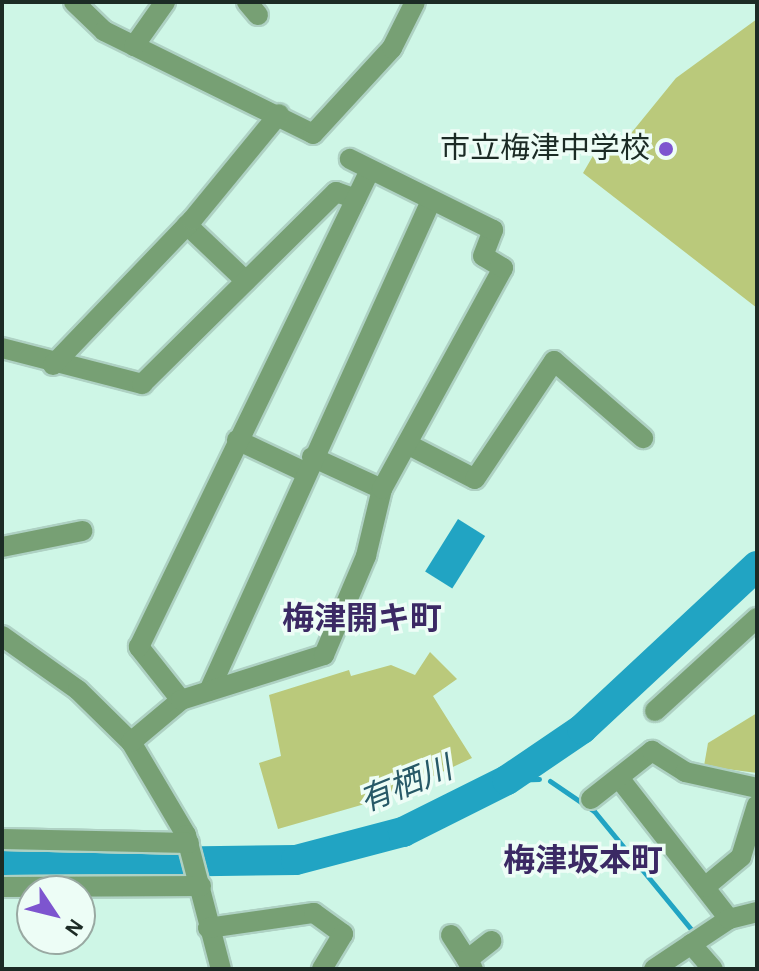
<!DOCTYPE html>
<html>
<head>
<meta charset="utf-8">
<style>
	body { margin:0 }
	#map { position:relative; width:759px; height:971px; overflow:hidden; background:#cef6e6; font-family:"Alegreya Sans","Noto Sans JP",sans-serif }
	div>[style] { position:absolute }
	.green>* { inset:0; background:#bac97b }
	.water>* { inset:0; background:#21a4c3; transform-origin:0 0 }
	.stream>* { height:5px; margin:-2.5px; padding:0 2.5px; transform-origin:2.5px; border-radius:2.5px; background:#21a4c3 }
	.river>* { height:30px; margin:-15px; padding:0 15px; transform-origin:15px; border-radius:15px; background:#21a4c3 }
	.roads { filter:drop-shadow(2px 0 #aed1c3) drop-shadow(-2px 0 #aed1c3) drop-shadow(0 2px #aed1c3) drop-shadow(0 -2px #aed1c3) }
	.minor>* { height:20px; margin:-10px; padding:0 10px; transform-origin:10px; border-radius:10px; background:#77a074 }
	.dots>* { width:22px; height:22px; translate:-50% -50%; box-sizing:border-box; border:4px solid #edfdf6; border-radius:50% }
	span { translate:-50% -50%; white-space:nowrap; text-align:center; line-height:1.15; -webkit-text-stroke:7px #edfdf6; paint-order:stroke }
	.poi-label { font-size:30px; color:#1c2b25 }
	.right { translate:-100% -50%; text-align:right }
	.neighbourhood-label { font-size:32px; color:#3b2964; font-weight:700 }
	.water-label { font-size:32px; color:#275967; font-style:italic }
	.frame { position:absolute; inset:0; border:4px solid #1c2b25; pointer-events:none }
	.north { position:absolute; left:16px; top:875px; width:80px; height:80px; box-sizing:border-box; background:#edfdf6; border:2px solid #99a9a2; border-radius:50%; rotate:125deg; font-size:22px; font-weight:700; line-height:32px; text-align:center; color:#1c2b25 }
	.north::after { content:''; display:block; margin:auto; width:28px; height:36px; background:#7d55cf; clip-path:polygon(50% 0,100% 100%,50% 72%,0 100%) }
</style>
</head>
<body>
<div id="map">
	<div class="green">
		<div style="clip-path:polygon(757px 19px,757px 308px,583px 173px,601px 142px,615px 153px,676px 78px)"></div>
		<div style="clip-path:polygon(430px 652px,457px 679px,433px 696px,472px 758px,389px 797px,278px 829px,259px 763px,281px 756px,269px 695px,349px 670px,351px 676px,391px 665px,415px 675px)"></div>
		<div style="clip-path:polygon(757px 713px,757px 773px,704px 766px,708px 743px)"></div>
	</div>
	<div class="water">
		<div style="left:458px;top:519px;width:32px;height:62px;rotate:32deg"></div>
	</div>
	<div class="stream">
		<div style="left:507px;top:780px;width:32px;rotate:-2deg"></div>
		<div style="left:550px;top:781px;width:53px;rotate:34.3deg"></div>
		<div style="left:594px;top:811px;width:153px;rotate:50.6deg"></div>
	</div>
	<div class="river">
		<div style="left:2px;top:864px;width:294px;rotate:-0.8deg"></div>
		<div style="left:296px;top:860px;width:111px;rotate:-14.7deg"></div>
		<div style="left:403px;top:832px;width:116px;rotate:-26.6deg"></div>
		<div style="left:507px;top:780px;width:91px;rotate:-34.2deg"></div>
		<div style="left:582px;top:729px;width:239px;rotate:-43deg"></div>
	</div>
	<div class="roads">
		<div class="minor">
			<div style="left:74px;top:2px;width:42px;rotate:44deg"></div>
			<div style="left:104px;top:31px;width:233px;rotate:26.2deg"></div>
			<div style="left:313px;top:134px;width:117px;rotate:-47.4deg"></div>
			<div style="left:392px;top:48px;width:51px;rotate:-63.4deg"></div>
			<div style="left:247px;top:2px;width:17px;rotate:50deg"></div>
			<div style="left:134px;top:46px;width:54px;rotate:-54.8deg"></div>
			<div style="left:187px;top:225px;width:81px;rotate:43.5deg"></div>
			<div style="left:2px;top:348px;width:145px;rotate:14.4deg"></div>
			<div style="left:142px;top:384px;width:273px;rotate:-44.7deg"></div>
			<div style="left:336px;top:192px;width:21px;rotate:19deg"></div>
			<div style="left:53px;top:365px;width:201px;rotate:-46.2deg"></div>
			<div style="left:192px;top:220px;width:137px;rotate:-50.6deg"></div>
			<div style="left:237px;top:440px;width:75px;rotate:25.2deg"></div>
			<div style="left:407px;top:444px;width:76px;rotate:27.2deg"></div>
			<div style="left:475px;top:479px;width:142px;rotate:-56.2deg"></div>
			<div style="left:554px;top:361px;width:118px;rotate:40.9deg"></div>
			<div style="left:312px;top:457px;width:77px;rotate:24.6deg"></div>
			<div style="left:2px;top:547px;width:82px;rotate:-11.3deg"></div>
			<div style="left:2px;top:636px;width:93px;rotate:35.4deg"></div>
			<div style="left:78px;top:690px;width:74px;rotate:44.5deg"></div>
			<div style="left:131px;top:742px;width:108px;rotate:59.4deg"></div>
			<div style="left:186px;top:835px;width:138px;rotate:75.4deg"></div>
			<div style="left:209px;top:691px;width:538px;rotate:-65.63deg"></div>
			<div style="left:181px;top:700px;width:68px;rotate:-128.4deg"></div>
			<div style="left:139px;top:647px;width:530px;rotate:-64.16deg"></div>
			<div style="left:655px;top:711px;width:138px;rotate:-42.4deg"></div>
			<div style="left:131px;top:742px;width:65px;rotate:-40deg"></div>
			<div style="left:181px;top:700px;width:150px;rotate:-17.5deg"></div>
			<div style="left:324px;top:655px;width:108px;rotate:-67deg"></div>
			<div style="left:366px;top:556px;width:69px;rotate:-76.6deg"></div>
			<div style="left:382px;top:489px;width:252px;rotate:-61.3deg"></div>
			<div style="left:503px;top:268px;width:23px;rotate:-149deg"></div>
			<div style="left:483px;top:256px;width:28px;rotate:-69deg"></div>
			<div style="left:493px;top:230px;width:160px;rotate:-153.6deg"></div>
			<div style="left:619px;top:778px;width:179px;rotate:52deg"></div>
			<div style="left:591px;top:799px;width:78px;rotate:-38.2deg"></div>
			<div style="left:652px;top:751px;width:39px;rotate:32deg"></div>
			<div style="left:685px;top:772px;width:74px;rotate:12.5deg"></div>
			<div style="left:2px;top:839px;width:187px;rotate:1.2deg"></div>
			<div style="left:2px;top:887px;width:199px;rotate:-0.3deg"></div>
			<div style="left:705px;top:887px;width:47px;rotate:-39.8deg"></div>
			<div style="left:741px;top:857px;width:54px;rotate:-72.9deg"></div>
			<div style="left:208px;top:928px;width:107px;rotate:-8.1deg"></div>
			<div style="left:314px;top:913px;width:36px;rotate:36deg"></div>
			<div style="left:343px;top:934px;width:41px;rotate:121deg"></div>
			<div style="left:451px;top:935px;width:40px;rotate:57.1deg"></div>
			<div style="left:691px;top:944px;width:33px;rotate:49deg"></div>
			<div style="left:467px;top:960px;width:31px;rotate:-38deg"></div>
			<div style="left:654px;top:969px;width:90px;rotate:-33.7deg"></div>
			<div style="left:729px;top:919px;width:29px;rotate:-14deg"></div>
		</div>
	</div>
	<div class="dots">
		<div style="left:666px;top:149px;background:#7d55cf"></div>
	</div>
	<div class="poi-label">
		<span class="right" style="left:650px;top:149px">市立梅津中学校</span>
	</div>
	<div class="neighbourhood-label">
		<span style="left:362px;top:619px">梅津開キ町</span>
		<span style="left:583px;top:861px">梅津坂本町</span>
	</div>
	<div class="water-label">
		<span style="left:406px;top:785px;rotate:-22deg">有栖川</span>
	</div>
	<div class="frame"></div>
	<div class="north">N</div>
</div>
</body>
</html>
